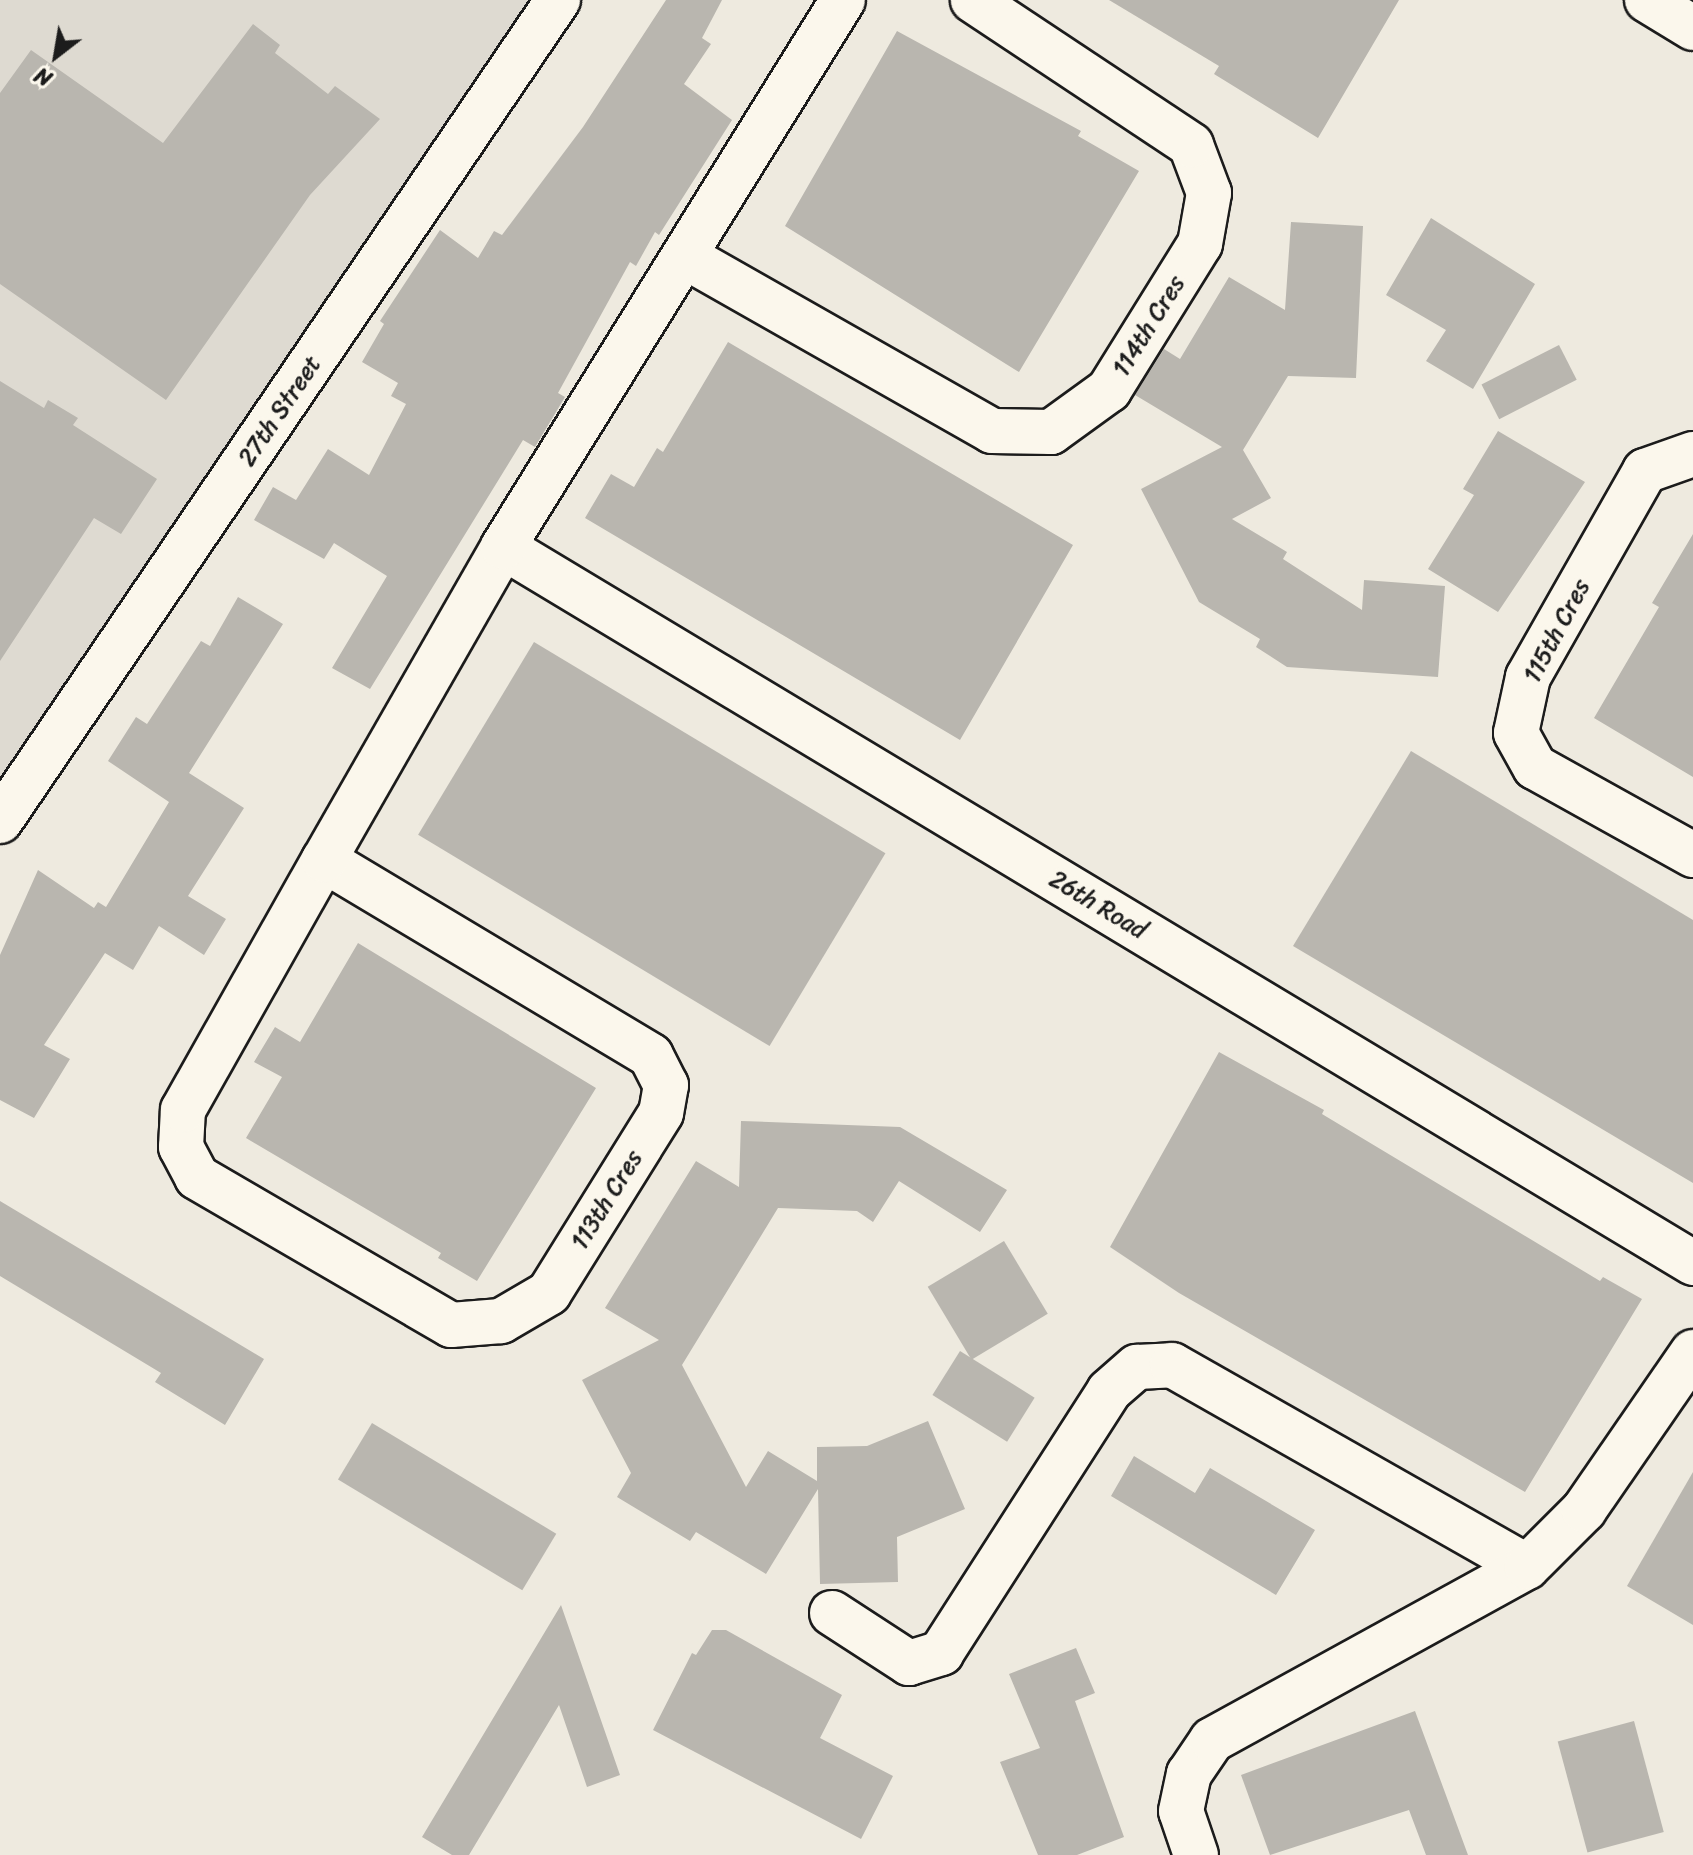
<!DOCTYPE html>
<html>
<head>
<meta charset="utf-8">
<style>
	body { margin:0 }
	#map { position:relative; width:1693px; height:1855px; overflow:hidden; background:#eeeadf; font-family:Sriracha,sans-serif }
	div>[style] { position:absolute }
	.built>* { inset:0; background:#dedad1 }
	.building>* { inset:0; background:#b9b6af; transform-origin:0 0 }
	.roads { filter:drop-shadow(2px 0 #1c1c1c) drop-shadow(-2px 0 #1c1c1c) drop-shadow(0 2px #1c1c1c) drop-shadow(0 -2px #1c1c1c) }
	.minor>* { height:44px; margin:-22px; padding:0 22px; transform-origin:22px; border-radius:22px; background:#fbf7ec }
	span { translate:-50% -50%; white-space:nowrap; text-align:center; line-height:1.15; -webkit-text-stroke:8px #fbf7ec; paint-order:stroke }
	.street-label { font-size:24px; color:#1c1c1c }
	.north { position:absolute; left:16px; top:16px; width:80px; height:80px; -webkit-text-stroke:6px #fbf7ec; paint-order:stroke; rotate:211deg; font-size:22px; font-weight:700; line-height:32px; text-align:center; color:#1c1c1c }
	.north::after { content:''; display:block; margin:auto; width:28px; height:36px; background:#1c1c1c; clip-path:polygon(50% 0,100% 100%,50% 72%,0 100%) }
</style>
</head>
<body>
<div id="map">
	<div class="built">
		<div style="clip-path:polygon(0 0,529px 0,0 789px)"></div>
	</div>
	<div class="building">
		<div style="clip-path:polygon(666px 0,722px 0,702px 38px,711px 44px,684px 84px,732px 120px,659px 235px,655px 232px,636px 266px,630px 262px,558px 393px,565px 397px,535px 447px,523px 440px,370px 689px,332px 668px,387px 576px,334px 543px,324px 559px,254px 520px,273px 487px,296px 500px,328px 449px,369px 475px,406px 404px,391px 396px,398px 383px,362px 362px,384px 324px,380px 321px,440px 230px,478px 258px,494px 231px,502px 235px,583px 127px)"></div>
		<div style="clip-path:polygon(1109px 0,1399px 0,1318px 138px,1214px 74px,1219px 66px)"></div>
		<div style="clip-path:polygon(253px 24px,280px 45px,275px 53px,328px 94px,335px 86px,380px 119px,310px 195px,166px 400px,0 284px,0 93px,31px 50px,163px 143px)"></div>
		<div style="clip-path:polygon(897px 31px,1081px 131px,1078px 136px,1139px 171px,1019px 372px,785px 226px)"></div>
		<div style="clip-path:polygon(1431px 218px,1535px 284px,1473px 389px,1426px 361px,1446px 330px,1386px 295px)"></div>
		<div style="clip-path:polygon(1291px 222px,1363px 226px,1356px 378px,1288px 376px,1243px 450px,1271px 498px,1232px 519px,1287px 552px,1283px 559px,1362px 610px,1364px 580px,1445px 586px,1438px 677px,1287px 667px,1256px 647px,1260px 639px,1199px 602px,1141px 489px,1222px 447px,1135px 395px,1164px 349px,1180px 359px,1229px 277px,1285px 310px)"></div>
		<div style="clip-path:polygon(728px 342px,1073px 545px,960px 740px,585px 518px,611px 474px,634px 487px,657px 448px,663px 452px)"></div>
		<div style="left:1559px;top:345px;width:39px;height:87px;rotate:63deg"></div>
		<div style="clip-path:polygon(0 381px,44px 408px,48px 400px,78px 418px,73px 425px,157px 479px,121px 534px,94px 518px,0 661px)"></div>
		<div style="clip-path:polygon(1498px 431px,1585px 482px,1498px 612px,1428px 569px,1474px 495px,1463px 489px)"></div>
		<div style="clip-path:polygon(1693px 534px,1693px 777px,1594px 718px,1659px 607px,1652px 603px)"></div>
		<div style="clip-path:polygon(238px 597px,283px 624px,189px 773px,244px 808px,188px 896px,226px 919px,204px 955px,159px 926px,133px 970px,105px 953px,44px 1045px,70px 1059px,34px 1118px,0 1100px,0 955px,38px 870px,94px 908px,98px 902px,106px 907px,169px 802px,108px 761px,136px 717px,147px 724px,201px 641px,210px 646px)"></div>
		<div style="left:534px;top:642px;width:410px;height:225px;rotate:31deg"></div>
		<div style="clip-path:polygon(1411px 751px,1693px 920px,1693px 1183px,1293px 946px)"></div>
		<div style="clip-path:polygon(358px 943px,596px 1088px,477px 1281px,438px 1258px,441px 1253px,246px 1138px,282px 1077px,254px 1062px,275px 1027px,300px 1042px)"></div>
		<div style="clip-path:polygon(1219px 1052px,1324px 1110px,1322px 1114px,1600px 1281px,1603px 1277px,1642px 1299px,1525px 1492px,1179px 1293px,1110px 1247px)"></div>
		<div style="clip-path:polygon(741px 1121px,900px 1127px,1007px 1190px,980px 1232px,899px 1181px,873px 1222px,857px 1211px,778px 1208px,682px 1365px,746px 1487px,768px 1451px,817px 1481px,817px 1447px,867px 1446px,928px 1421px,965px 1509px,897px 1537px,898px 1582px,820px 1584px,818px 1489px,766px 1574px,696px 1532px,690px 1541px,617px 1497px,631px 1473px,582px 1380px,659px 1340px,605px 1308px,696px 1161px,739px 1187px)"></div>
		<div style="clip-path:polygon(0 1201px,264px 1359px,225px 1425px,155px 1382px,161px 1373px,0 1276px)"></div>
		<div style="left:1004px;top:1241px;width:85px;height:89px;rotate:59deg"></div>
		<div style="left:960px;top:1351px;width:88px;height:52px;rotate:32deg"></div>
		<div style="left:372px;top:1423px;width:215px;height:66px;rotate:31deg"></div>
		<div style="clip-path:polygon(1134px 1456px,1195px 1493px,1210px 1468px,1315px 1530px,1276px 1595px,1111px 1496px)"></div>
		<div style="clip-path:polygon(1693px 1472px,1693px 1625px,1627px 1586px)"></div>
		<div style="clip-path:polygon(561px 1605px,620px 1775px,587px 1787px,559px 1705px,469px 1855px,452px 1855px,422px 1837px)"></div>
		<div style="clip-path:polygon(712px 1630px,726px 1630px,842px 1695px,820px 1738px,893px 1776px,861px 1839px,653px 1730px,692px 1653px,696px 1655px)"></div>
		<div style="clip-path:polygon(1076px 1648px,1095px 1693px,1075px 1701px,1124px 1837px,1077px 1855px,1038px 1855px,1000px 1762px,1040px 1748px,1009px 1674px)"></div>
		<div style="clip-path:polygon(1415px 1711px,1468px 1855px,1426px 1855px,1409px 1810px,1270px 1855px,1241px 1775px)"></div>
		<div style="left:1634px;top:1721px;width:115px;height:79px;rotate:75deg"></div>
	</div>
	<div class="roads">
		<div class="minor">
			<div style="left:1647px;top:0;width:54px;rotate:31.3deg"></div>
			<div style="left:686px;top:257px;width:352px;rotate:29.6deg"></div>
			<div style="left:992px;top:431px;width:59px;rotate:1deg"></div>
			<div style="left:1051px;top:432px;width:72px;rotate:-35.9deg"></div>
			<div style="left:1109px;top:390px;width:172px;rotate:-58.1deg"></div>
			<div style="left:1200px;top:244px;width:52px;rotate:-80deg"></div>
			<div style="left:1209px;top:193px;width:51px;rotate:-110.6deg"></div>
			<div style="left:1191px;top:145px;width:262px;rotate:-146.4deg"></div>
			<div style="left:1693px;top:454px;width:51px;rotate:160.5deg"></div>
			<div style="left:1645px;top:471px;width:237px;rotate:119.6deg"></div>
			<div style="left:1528px;top:677px;width:57px;rotate:102.1deg"></div>
			<div style="left:1516px;top:733px;width:39px;rotate:61deg"></div>
			<div style="left:1535px;top:767px;width:181px;rotate:29.1deg"></div>
			<div style="left:503px;top:547px;width:1389px;rotate:31.03deg"></div>
			<div style="left:0;top:821px;width:993px;rotate:-55.8deg"></div>
			<div style="left:324px;top:860px;width:381px;rotate:30.9deg"></div>
			<div style="left:651px;top:1056px;width:33px;rotate:63deg"></div>
			<div style="left:666px;top:1085px;width:28px;rotate:100deg"></div>
			<div style="left:661px;top:1113px;width:212px;rotate:121.9deg"></div>
			<div style="left:549px;top:1293px;width:56px;rotate:149.7deg"></div>
			<div style="left:501px;top:1321px;width:50px;rotate:175.4deg"></div>
			<div style="left:451px;top:1325px;width:294px;rotate:-149.8deg"></div>
			<div style="left:197px;top:1177px;width:34px;rotate:-118deg"></div>
			<div style="left:181px;top:1147px;width:37px;rotate:-87deg"></div>
			<div style="left:183px;top:1110px;width:287px;rotate:-60.6deg"></div>
			<div style="left:324px;top:860px;width:361px;rotate:-60.2deg"></div>
			<div style="left:503px;top:547px;width:644px;rotate:-58.14deg"></div>
			<div style="left:832px;top:1613px;width:92px;rotate:33deg"></div>
			<div style="left:909px;top:1663px;width:34px;rotate:-17deg"></div>
			<div style="left:941px;top:1653px;width:311px;rotate:-57.3deg"></div>
			<div style="left:1109px;top:1391px;width:37px;rotate:-41deg"></div>
			<div style="left:1137px;top:1367px;width:35px;rotate:-3deg"></div>
			<div style="left:1172px;top:1365px;width:408px;rotate:29.6deg"></div>
			<div style="left:1196px;top:1855px;width:46px;rotate:-108.8deg"></div>
			<div style="left:1181px;top:1811px;width:38px;rotate:-78deg"></div>
			<div style="left:1189px;top:1774px;width:41px;rotate:-55.9deg"></div>
			<div style="left:1212px;top:1740px;width:359px;rotate:-28.8deg"></div>
			<div style="left:1527px;top:1567px;width:81px;rotate:-45deg"></div>
			<div style="left:1584px;top:1510px;width:192px;rotate:-55.4deg"></div>
		</div>
	</div>
	<div class="street-label">
		<span style="left:1149px;top:326px;rotate:-58deg">114th Cres</span>
		<span style="left:280px;top:411px;rotate:-56deg">27th Street</span>
		<span style="left:1557px;top:631px;rotate:-62deg">115th Cres</span>
		<span style="left:1098px;top:905px;rotate:31deg">26th Road</span>
		<span style="left:607px;top:1200px;rotate:-58deg">113th Cres</span>
	</div>
	<div class="north">N</div>
</div>
</body>
</html>
